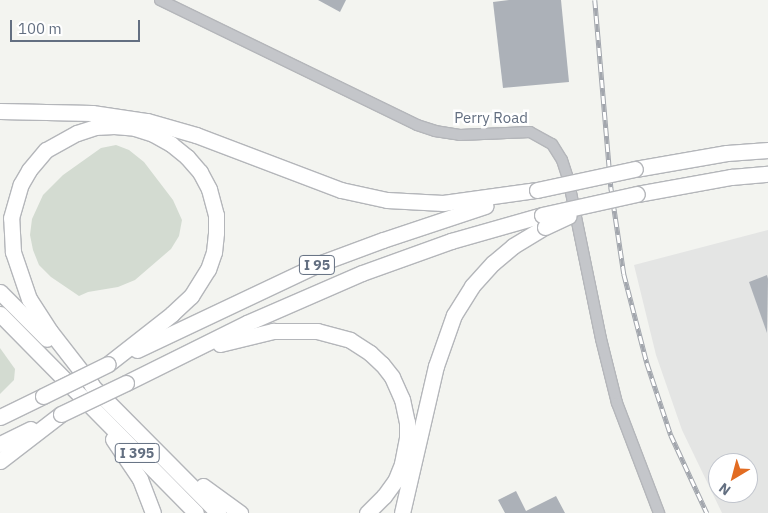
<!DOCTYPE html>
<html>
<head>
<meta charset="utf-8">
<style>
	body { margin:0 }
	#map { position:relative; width:768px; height:513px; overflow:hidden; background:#f3f4f0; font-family:"IBM Plex Sans",sans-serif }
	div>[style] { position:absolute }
	.built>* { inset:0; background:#e4e5e4 }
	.green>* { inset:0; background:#d3dbd1 }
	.building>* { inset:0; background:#acb1b8 }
	.roads { filter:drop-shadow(1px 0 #b4b6ba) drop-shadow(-1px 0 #b4b6ba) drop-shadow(0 1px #b4b6ba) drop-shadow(0 -1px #b4b6ba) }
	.tertiary>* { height:10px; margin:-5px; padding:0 5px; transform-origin:5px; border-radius:5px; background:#c4c6ca }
	.motorway>* { height:15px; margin:-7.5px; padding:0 7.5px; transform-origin:7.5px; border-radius:7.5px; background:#fff }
	.rail>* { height:4.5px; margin-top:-2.25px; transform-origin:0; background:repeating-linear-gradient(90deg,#fff 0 8px,#a2a6ad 0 16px); box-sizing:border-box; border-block:1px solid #a2a6ad }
	.bridges { filter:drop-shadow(1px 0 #b4b6ba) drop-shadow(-1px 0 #b4b6ba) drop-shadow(0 1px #b4b6ba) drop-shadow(0 -1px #b4b6ba) }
	.motorway-bridge>* { height:15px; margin:-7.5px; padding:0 7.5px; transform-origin:7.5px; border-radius:7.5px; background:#fff }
	span { translate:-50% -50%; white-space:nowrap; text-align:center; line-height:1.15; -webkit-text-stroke:5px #fff; paint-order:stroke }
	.shield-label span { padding:1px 4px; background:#fff; border:1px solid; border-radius:4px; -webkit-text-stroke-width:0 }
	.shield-label { font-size:14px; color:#636f81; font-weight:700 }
	.street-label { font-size:15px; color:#636f81 }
	.north { position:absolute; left:708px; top:453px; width:50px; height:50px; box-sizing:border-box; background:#fff; border:1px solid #c1c5cd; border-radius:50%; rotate:217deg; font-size:14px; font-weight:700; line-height:20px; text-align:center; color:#636f81 }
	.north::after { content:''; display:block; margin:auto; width:18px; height:22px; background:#e26c22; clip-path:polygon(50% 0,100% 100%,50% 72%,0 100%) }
	.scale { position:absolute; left:10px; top:20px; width:130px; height:22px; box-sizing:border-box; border:2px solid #636f81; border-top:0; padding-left:6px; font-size:15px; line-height:18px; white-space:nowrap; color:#636f81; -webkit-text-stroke:4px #fff; paint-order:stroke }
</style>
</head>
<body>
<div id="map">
	<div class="built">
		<div style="clip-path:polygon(evenodd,768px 230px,768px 513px,722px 513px,682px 430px,656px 355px,634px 265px,768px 230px,718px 463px,748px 463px,748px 493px,718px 493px,718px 463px)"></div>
	</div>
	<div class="green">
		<div style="clip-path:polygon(116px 145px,129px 150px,144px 162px,173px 200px,182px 220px,179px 236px,171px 249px,135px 280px,118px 287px,88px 292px,79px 296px,51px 277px,39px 265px,33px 250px,30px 235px,32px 219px,43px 195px,63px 175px,101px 148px)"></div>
		<div style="clip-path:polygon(0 348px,15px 369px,14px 380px,0 394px)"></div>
	</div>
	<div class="building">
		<div style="clip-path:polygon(318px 0,346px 0,340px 12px)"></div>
		<div style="clip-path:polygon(509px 0,561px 0,569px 82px,503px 88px,493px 2px)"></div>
		<div style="clip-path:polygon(767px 275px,768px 279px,767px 333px,749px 282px)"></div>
		<div style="clip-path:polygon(516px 491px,526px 511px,556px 496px,565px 513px,505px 513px,498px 500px)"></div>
	</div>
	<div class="roads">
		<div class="tertiary">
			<div style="left:160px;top:0;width:286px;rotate:25.9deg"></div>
			<div style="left:417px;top:125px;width:19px;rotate:18deg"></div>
			<div style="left:435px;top:131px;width:25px;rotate:9deg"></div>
			<div style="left:460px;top:135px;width:70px;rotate:-2.5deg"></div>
			<div style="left:530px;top:132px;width:25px;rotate:29deg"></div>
			<div style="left:552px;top:144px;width:19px;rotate:58deg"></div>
			<div style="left:562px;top:160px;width:19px;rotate:72deg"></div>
			<div style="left:568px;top:178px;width:164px;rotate:78.4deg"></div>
			<div style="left:601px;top:339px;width:66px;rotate:76deg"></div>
			<div style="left:617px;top:403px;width:118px;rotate:69.1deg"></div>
		</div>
		<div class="motorway">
			<div style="left:0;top:111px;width:92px;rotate:1.2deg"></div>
			<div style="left:92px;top:113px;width:56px;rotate:8.3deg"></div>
			<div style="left:147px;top:121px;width:51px;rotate:15.9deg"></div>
			<div style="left:196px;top:135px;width:155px;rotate:20.8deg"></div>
			<div style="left:341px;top:190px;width:47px;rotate:12.3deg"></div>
			<div style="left:387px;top:200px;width:56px;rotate:3.1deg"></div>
			<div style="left:443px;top:203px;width:95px;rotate:-7.9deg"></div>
			<div style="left:635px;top:169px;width:93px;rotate:-9.9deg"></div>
			<div style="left:727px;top:153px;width:41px;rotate:-4.2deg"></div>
			<div style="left:637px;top:194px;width:96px;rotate:-10.3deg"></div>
			<div style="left:731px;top:177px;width:37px;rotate:-5deg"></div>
			<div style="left:0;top:292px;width:66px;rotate:45deg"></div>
			<div style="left:0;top:314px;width:279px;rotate:45.4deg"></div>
			<div style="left:220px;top:344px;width:55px;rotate:-13.8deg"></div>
			<div style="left:273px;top:331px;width:44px"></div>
			<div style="left:317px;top:331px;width:34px;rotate:15deg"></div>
			<div style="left:350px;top:340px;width:24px;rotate:33deg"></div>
			<div style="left:370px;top:353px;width:16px;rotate:43deg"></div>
			<div style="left:382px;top:364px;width:16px;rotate:52deg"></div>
			<div style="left:392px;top:377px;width:24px;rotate:66deg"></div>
			<div style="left:402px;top:399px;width:24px;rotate:78deg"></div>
			<div style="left:407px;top:422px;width:16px;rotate:90deg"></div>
			<div style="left:407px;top:438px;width:26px;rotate:101deg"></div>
			<div style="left:402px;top:464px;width:18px;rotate:112deg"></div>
			<div style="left:395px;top:481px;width:19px;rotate:126deg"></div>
			<div style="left:384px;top:496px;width:24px;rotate:135deg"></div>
			<div style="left:137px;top:350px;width:204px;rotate:-25.3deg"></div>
			<div style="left:321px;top:263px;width:66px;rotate:-20.4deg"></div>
			<div style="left:383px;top:240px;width:108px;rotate:-18.4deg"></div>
			<div style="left:126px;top:383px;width:135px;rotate:-26.4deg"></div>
			<div style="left:247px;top:323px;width:125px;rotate:-23.5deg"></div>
			<div style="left:362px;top:273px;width:95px;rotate:-19.8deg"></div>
			<div style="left:451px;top:241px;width:95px;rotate:-15.9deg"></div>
			<div style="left:92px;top:385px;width:68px;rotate:-127.9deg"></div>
			<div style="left:50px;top:331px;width:38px;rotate:-123deg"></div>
			<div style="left:29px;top:299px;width:50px;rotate:-108.8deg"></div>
			<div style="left:13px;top:252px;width:34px;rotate:-93deg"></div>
			<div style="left:11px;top:218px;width:35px;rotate:-74deg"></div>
			<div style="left:21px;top:184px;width:16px;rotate:-60deg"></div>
			<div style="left:29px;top:170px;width:26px;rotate:-50deg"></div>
			<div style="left:46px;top:150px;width:35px;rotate:-29deg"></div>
			<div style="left:77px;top:133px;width:19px;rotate:-18deg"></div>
			<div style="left:95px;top:127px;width:19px;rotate:-3deg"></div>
			<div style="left:114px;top:126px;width:21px;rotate:5deg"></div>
			<div style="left:135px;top:128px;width:19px;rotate:18deg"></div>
			<div style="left:153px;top:134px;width:21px;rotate:29deg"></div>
			<div style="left:171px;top:144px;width:21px;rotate:39deg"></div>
			<div style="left:187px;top:157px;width:20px;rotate:49deg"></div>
			<div style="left:200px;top:172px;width:19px;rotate:62deg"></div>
			<div style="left:209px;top:189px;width:27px;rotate:75deg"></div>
			<div style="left:216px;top:215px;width:18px;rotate:90deg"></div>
			<div style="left:216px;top:233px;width:19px;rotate:96deg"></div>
			<div style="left:214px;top:252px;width:18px;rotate:109deg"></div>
			<div style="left:208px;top:269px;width:32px;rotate:122deg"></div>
			<div style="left:191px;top:296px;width:26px;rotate:137deg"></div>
			<div style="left:172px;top:314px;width:81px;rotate:142deg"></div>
			<div style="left:92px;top:386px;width:179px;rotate:45.2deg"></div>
			<div style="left:0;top:417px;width:48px;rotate:-26deg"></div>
			<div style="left:113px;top:439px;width:48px;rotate:56deg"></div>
			<div style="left:140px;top:479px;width:36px;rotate:69deg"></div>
			<div style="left:0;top:444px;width:34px;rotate:-26deg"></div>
			<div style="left:0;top:461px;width:77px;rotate:-37.6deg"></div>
			<div style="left:203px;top:486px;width:46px;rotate:36.1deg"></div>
			<div style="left:402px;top:513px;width:151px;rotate:-77deg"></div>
			<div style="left:436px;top:366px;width:54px;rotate:-70.6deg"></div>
			<div style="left:454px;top:315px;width:34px;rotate:-58deg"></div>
			<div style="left:472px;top:286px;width:31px;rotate:-48deg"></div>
			<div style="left:493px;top:263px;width:26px;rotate:-40deg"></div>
			<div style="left:513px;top:246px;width:37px;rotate:-31deg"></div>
		</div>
	</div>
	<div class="rail">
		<div style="left:595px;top:0;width:188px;rotate:85.1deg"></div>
		<div style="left:611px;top:187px;width:88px;rotate:81.5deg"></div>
		<div style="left:624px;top:274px;width:92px;rotate:75.5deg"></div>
		<div style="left:647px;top:363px;width:76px;rotate:71.6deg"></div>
		<div style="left:671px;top:435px;width:86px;rotate:65.2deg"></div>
	</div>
	<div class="bridges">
		<div class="motorway-bridge">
			<div style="left:537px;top:190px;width:100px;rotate:-12.1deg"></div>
			<div style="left:542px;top:215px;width:97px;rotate:-12.5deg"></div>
			<div style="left:545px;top:227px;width:26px;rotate:-25deg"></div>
			<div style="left:43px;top:396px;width:72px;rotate:-26.2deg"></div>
			<div style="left:61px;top:414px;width:72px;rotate:-25.5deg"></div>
		</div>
	</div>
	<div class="shield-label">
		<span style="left:317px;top:265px">I 95</span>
		<span style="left:137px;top:453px">I 395</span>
	</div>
	<div class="street-label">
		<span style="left:491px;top:118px">Perry Road</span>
	</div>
	<div class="north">N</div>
	<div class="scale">100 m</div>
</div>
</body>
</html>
